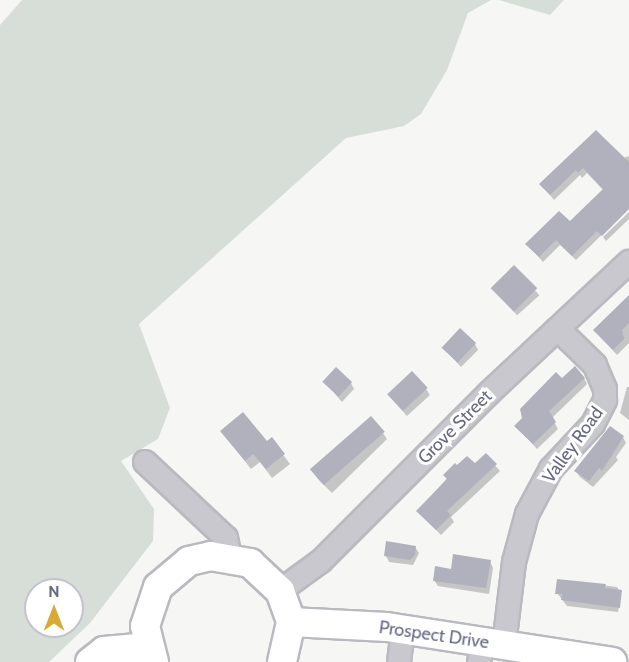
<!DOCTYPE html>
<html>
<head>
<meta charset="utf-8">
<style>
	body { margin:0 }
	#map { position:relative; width:629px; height:662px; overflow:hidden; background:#f6f7f5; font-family:Cabin,sans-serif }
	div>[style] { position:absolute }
	.green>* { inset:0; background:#d6ded7 }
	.shadow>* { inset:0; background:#0003; transform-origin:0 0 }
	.building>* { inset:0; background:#b0b1bc; transform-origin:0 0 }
	.roads { filter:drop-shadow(2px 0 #b9b9bf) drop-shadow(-2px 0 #b9b9bf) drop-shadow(0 2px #b9b9bf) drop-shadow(0 -2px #b9b9bf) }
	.minor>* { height:22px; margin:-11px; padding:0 11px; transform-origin:11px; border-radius:11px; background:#c8c8ce }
	.major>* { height:28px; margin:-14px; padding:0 14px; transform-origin:14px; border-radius:14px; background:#fff }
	span { translate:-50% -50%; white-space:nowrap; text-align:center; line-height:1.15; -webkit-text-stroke:6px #fff; paint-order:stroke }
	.street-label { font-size:18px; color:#686a84 }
	.north { position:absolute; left:24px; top:578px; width:60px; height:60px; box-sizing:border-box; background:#fff; border:2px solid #c3c3ce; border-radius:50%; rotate:0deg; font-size:16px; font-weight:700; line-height:24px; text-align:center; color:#686a84 }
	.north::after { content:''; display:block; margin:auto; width:21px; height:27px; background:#d8ab33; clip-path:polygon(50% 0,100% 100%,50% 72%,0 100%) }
</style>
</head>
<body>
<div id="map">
	<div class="green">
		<div style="clip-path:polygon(evenodd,22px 0,491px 0,468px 13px,447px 70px,421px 114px,404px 126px,346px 138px,139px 324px,170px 408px,158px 439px,121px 461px,154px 509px,153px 541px,90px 623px,49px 662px,0 662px,0 25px,22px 0,36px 590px,72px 590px,72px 626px,36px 626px,36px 590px)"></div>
		<div style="clip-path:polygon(499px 0,564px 0,550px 15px)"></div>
	</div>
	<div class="shadow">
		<div style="clip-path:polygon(596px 132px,623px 158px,629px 156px,629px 208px,576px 260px,560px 245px,543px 262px,527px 244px,570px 223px,603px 190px,587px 173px,582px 178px,580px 175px,554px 200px,541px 184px)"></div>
		<div style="clip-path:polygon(629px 212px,629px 219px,606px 241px,603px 237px)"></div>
		<div style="left:514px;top:267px;width:38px;height:30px;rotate:48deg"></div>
		<div style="clip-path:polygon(629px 297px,629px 343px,617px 355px,595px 331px)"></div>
		<div style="clip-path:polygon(475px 344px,478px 350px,461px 367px,443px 347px)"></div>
		<div style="clip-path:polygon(584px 378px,587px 384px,552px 418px,558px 429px,537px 449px,516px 426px,562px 380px)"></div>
		<div style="clip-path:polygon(324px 381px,351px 383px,354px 389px,342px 402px)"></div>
		<div style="clip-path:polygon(627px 387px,629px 387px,629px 420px,620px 413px)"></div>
		<div style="clip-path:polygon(426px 389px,430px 395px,407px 416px,393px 400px)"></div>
		<div style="clip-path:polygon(222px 432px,267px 443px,272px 440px,290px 464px,272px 478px,260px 462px,251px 469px)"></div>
		<div style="clip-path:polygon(383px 433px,387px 439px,332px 493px,318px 479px,314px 473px)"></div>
		<div style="clip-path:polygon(623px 437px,626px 443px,616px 457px,618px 460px,593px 487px,580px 477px,576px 471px)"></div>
		<div style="clip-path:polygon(486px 455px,500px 471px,451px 517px,454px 522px,441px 535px,418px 511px,457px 467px,475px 466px)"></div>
		<div style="clip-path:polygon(415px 547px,419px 553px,413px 565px,389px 562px,386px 556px)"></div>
		<div style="clip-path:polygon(490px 561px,493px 568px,489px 594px,438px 586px,434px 580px,452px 570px)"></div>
		<div style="clip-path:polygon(559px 580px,617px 587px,621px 593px,618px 612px,567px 606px,557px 593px)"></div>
	</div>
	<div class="building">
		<div style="clip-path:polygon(596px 130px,629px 162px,629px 209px,602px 236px,597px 231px,572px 256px,556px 240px,539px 257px,525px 244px,559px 211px,570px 221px,603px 189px,583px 168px,578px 173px,576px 170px,550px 195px,539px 184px)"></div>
		<div style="left:514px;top:265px;width:33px;height:33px;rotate:45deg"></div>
		<div style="clip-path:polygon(629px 295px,629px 323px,622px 330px,624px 339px,613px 350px,593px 330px)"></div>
		<div style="left:460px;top:328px;width:22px;height:27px;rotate:43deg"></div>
		<div style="clip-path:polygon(575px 366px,585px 378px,549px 411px,556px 422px,533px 444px,514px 426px,522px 418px,520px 409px,556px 372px,562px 378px)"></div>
		<div style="left:336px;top:367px;width:22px;height:20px;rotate:43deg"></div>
		<div style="left:412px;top:371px;width:23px;height:34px;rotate:47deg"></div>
		<div style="clip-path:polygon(243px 412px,267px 441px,272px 437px,285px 454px,266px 469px,253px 454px,245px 461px,220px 431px)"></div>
		<div style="left:371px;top:416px;width:21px;height:81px;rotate:49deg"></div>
		<div style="clip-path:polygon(610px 426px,624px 436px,602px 471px,599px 468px,589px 481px,574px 471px)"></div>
		<div style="clip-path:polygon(486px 453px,497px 464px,447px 511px,451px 515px,436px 530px,416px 511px,447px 479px,443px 475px,455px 463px,457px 465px,467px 456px,475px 463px)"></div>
		<div style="clip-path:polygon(386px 541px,416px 546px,415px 555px,410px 560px,384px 556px)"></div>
		<div style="clip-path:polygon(453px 554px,491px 560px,486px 588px,433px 581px,435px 566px,451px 569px)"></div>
		<div style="clip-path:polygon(557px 579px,606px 584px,605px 588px,622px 590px,620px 608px,561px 600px,562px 594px,555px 594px)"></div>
	</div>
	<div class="roads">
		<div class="minor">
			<div style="left:145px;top:462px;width:111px;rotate:43.2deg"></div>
			<div style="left:226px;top:538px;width:19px;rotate:78deg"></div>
			<div style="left:280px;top:591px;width:51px;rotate:-36.2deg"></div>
			<div style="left:321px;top:561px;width:238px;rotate:-45deg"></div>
			<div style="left:489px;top:393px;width:192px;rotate:-43.1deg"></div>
			<div style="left:504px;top:645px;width:84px;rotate:-83.1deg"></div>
			<div style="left:514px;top:562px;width:50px;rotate:-74.8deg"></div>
			<div style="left:527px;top:514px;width:51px;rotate:-61.9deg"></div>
			<div style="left:551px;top:469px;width:62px;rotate:-47deg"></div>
			<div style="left:593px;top:424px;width:27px;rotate:-63deg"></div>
			<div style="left:605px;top:400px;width:11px;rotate:-90deg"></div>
			<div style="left:605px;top:389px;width:26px;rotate:-113deg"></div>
			<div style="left:595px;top:365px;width:52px;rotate:-135.8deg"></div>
			<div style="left:399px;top:662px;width:33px;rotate:-83deg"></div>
			<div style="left:479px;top:662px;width:20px;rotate:-79deg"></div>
		</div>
		<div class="major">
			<div style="left:291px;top:622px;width:96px;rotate:3deg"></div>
			<div style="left:387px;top:627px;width:228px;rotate:8.8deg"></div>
			<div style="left:90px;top:662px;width:18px;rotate:-38deg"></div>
			<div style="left:104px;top:651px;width:44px;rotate:-5.2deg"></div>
			<div style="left:154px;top:662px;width:37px;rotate:-104deg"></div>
			<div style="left:145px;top:626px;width:41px;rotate:-71.6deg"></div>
			<div style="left:158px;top:587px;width:40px;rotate:-40deg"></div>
			<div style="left:189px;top:561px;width:22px;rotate:-13deg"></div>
			<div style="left:210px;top:556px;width:41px;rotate:9.9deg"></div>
			<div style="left:250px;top:563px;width:41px;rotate:43deg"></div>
			<div style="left:280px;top:591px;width:33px;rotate:70deg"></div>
			<div style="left:291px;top:622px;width:41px;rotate:102.7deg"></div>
		</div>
	</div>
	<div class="street-label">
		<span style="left:455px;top:427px;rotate:-45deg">Grove Street</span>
		<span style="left:573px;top:445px;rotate:-54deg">Valley Road</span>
		<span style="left:434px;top:635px;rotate:8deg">Prospect Drive</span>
	</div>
	<div class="north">N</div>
</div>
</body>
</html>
